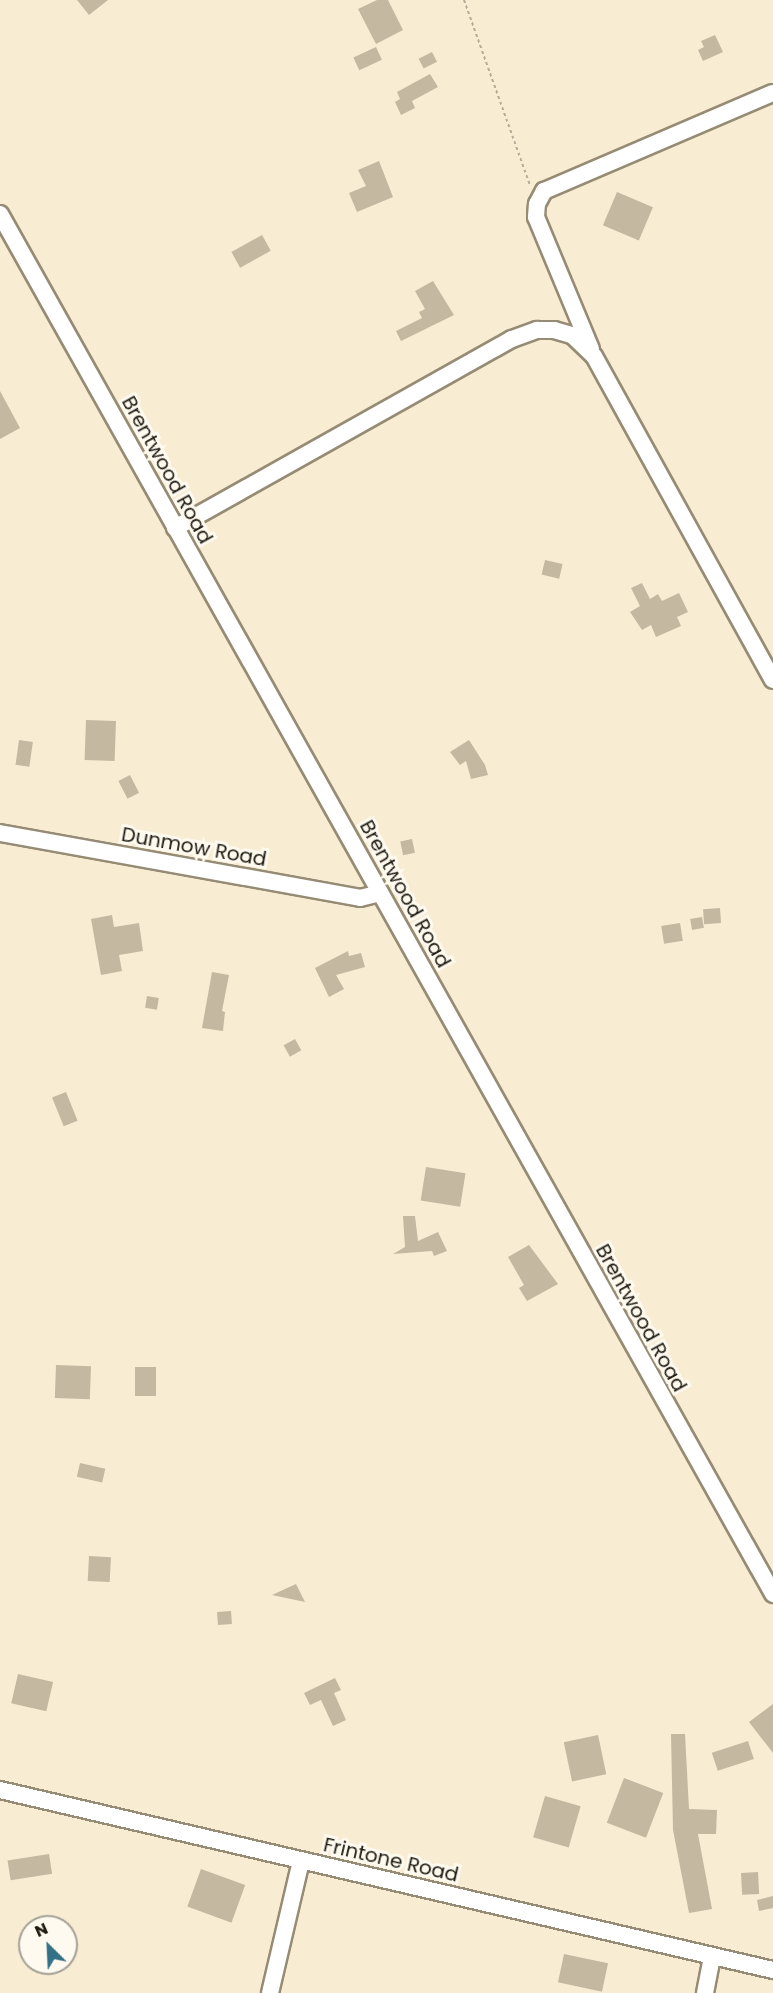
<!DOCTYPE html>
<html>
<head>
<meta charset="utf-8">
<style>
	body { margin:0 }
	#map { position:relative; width:773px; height:1993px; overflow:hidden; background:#f8ecd3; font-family:Poppins,sans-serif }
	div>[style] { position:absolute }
	.building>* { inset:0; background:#c4b8a0; transform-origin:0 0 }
	.path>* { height:2px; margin-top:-1px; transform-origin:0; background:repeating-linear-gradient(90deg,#b6ad98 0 3px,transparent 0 6px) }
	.roads { filter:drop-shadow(2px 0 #968b74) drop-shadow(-2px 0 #968b74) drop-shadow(0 2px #968b74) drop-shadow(0 -2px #968b74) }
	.minor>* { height:16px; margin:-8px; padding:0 8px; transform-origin:8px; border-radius:8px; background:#fff }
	span { translate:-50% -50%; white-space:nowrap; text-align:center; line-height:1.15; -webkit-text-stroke:6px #fffaf0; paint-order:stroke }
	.street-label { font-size:20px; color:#1f1b12 }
	.north { position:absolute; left:18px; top:1915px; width:60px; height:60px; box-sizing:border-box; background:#fffaf0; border:2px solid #a5a197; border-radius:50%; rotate:336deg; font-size:16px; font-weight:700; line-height:24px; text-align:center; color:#1f1b12 }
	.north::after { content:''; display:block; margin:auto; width:21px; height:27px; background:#327186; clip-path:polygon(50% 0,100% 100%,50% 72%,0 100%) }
</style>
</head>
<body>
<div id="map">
	<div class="building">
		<div style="clip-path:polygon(77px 0,108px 0,89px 15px)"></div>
		<div style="clip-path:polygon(377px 0,388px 0,403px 30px,376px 44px,358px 9px)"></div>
		<div style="clip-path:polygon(715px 35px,723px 52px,703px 61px,698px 50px,704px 47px,701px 41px)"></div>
		<div style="left:376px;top:47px;width:14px;height:25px;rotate:65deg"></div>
		<div style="left:432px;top:52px;width:11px;height:15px;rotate:63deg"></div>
		<div style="clip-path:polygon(430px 74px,438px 87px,412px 101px,415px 108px,401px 115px,395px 102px,400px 99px,397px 92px)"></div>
		<div style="clip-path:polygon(379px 161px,393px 197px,357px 212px,349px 193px,366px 186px,358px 170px)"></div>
		<div style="left:617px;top:192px;width:39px;height:36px;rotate:23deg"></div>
		<div style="left:262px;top:235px;width:18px;height:35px;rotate:61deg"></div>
		<div style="clip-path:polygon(433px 281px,454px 315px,401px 341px,396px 331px,422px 318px,419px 312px,425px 309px,415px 291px)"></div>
		<div style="clip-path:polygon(0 391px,20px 428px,0 439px)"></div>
		<div style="left:545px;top:560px;width:18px;height:15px;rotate:13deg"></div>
		<div style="clip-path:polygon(642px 583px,650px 599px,658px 594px,662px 601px,679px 593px,688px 612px,677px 617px,681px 626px,656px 637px,651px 625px,642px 630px,630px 612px,640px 606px,631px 588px)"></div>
		<div style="left:86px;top:720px;width:30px;height:40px;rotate:2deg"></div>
		<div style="left:19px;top:740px;width:14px;height:25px;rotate:8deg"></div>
		<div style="clip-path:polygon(469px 740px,485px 765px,488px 775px,471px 779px,466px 761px,460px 765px,450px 752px)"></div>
		<div style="left:130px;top:775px;width:20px;height:13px;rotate:63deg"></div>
		<div style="left:412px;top:839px;width:14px;height:12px;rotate:78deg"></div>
		<div style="left:720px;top:908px;width:15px;height:17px;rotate:86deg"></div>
		<div style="clip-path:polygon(112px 915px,114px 927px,139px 923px,143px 951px,119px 955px,122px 971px,101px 975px,91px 919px)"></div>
		<div style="left:702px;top:917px;width:11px;height:12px;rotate:80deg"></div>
		<div style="left:680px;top:923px;width:18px;height:19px;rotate:81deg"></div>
		<div style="clip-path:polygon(348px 951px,349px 956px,361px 953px,365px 967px,336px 975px,344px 989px,329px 997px,315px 968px)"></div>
		<div style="clip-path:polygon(212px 972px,229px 975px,222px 1011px,225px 1012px,223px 1031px,202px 1028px)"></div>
		<div style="left:147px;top:996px;width:12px;height:12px;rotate:9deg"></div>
		<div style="left:295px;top:1039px;width:13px;height:13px;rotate:61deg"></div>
		<div style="left:66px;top:1092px;width:31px;height:15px;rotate:68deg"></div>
		<div style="left:426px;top:1167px;width:40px;height:34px;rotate:9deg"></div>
		<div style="clip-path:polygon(403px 1216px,415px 1216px,418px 1241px,438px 1232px,447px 1251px,434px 1256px,432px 1251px,393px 1254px,405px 1247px)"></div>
		<div style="clip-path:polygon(529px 1245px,558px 1284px,527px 1301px,519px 1288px,524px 1285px,508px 1257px)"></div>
		<div style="left:56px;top:1365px;width:35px;height:33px;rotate:2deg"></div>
		<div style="left:156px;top:1367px;width:29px;height:21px;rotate:90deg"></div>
		<div style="left:80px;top:1463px;width:26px;height:14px;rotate:13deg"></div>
		<div style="left:89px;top:1556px;width:22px;height:25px;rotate:3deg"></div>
		<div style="clip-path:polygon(296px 1584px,305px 1602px,272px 1595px)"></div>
		<div style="left:231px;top:1611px;width:13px;height:14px;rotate:86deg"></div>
		<div style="left:18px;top:1674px;width:36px;height:30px;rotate:13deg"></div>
		<div style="clip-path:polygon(335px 1678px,341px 1690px,334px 1693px,346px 1720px,333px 1726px,321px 1700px,310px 1705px,304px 1693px)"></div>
		<div style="clip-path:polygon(773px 1704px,773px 1753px,749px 1722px)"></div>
		<div style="clip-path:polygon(671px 1734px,685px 1734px,689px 1809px,717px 1810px,716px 1834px,698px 1834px,712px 1909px,689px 1913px,673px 1830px)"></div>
		<div style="left:598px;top:1735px;width:40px;height:35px;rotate:78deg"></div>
		<div style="left:748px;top:1741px;width:19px;height:38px;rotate:72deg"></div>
		<div style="left:624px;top:1778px;width:42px;height:48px;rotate:21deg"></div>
		<div style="left:545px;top:1796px;width:37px;height:43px;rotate:16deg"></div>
		<div style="left:49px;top:1854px;width:20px;height:42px;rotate:81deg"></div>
		<div style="left:201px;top:1869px;width:47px;height:40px;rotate:20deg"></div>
		<div style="left:758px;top:1872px;width:22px;height:17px;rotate:87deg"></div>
		<div style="clip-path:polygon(773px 1896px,773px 1908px,759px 1911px,757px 1900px)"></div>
		<div style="left:564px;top:1954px;width:45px;height:29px;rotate:12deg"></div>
	</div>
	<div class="path">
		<div style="left:464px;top:0;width:196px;rotate:70.4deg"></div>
	</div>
	<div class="roads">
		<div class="minor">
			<div style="left:0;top:214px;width:1582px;rotate:60.74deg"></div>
			<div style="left:591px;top:349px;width:143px;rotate:-112.6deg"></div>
			<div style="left:536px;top:217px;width:13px;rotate:-86deg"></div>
			<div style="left:537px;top:204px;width:15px;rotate:-62deg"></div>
			<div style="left:544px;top:191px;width:249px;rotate:-23.2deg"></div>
			<div style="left:175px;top:528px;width:386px;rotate:-29.3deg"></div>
			<div style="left:512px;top:339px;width:27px;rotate:-20deg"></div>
			<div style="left:537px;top:330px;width:17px"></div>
			<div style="left:554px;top:330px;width:19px;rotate:16deg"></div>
			<div style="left:572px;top:335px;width:30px;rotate:44deg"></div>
			<div style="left:594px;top:356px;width:370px;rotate:61.1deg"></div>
			<div style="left:0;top:833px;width:366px;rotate:10.2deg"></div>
			<div style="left:360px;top:898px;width:21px;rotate:-14deg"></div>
			<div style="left:0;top:1790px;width:794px;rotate:13.11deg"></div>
			<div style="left:270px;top:1993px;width:136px;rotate:-76.8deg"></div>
			<div style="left:705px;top:1993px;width:37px;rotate:-79deg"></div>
		</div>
	</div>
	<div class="street-label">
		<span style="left:167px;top:470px;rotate:61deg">Brentwood Road</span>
		<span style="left:194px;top:847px;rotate:10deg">Dunmow Road</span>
		<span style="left:405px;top:894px;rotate:61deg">Brentwood Road</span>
		<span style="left:641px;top:1318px;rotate:61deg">Brentwood Road</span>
		<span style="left:391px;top:1860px;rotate:13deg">Frintone Road</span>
	</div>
	<div class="north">N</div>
</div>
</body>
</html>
